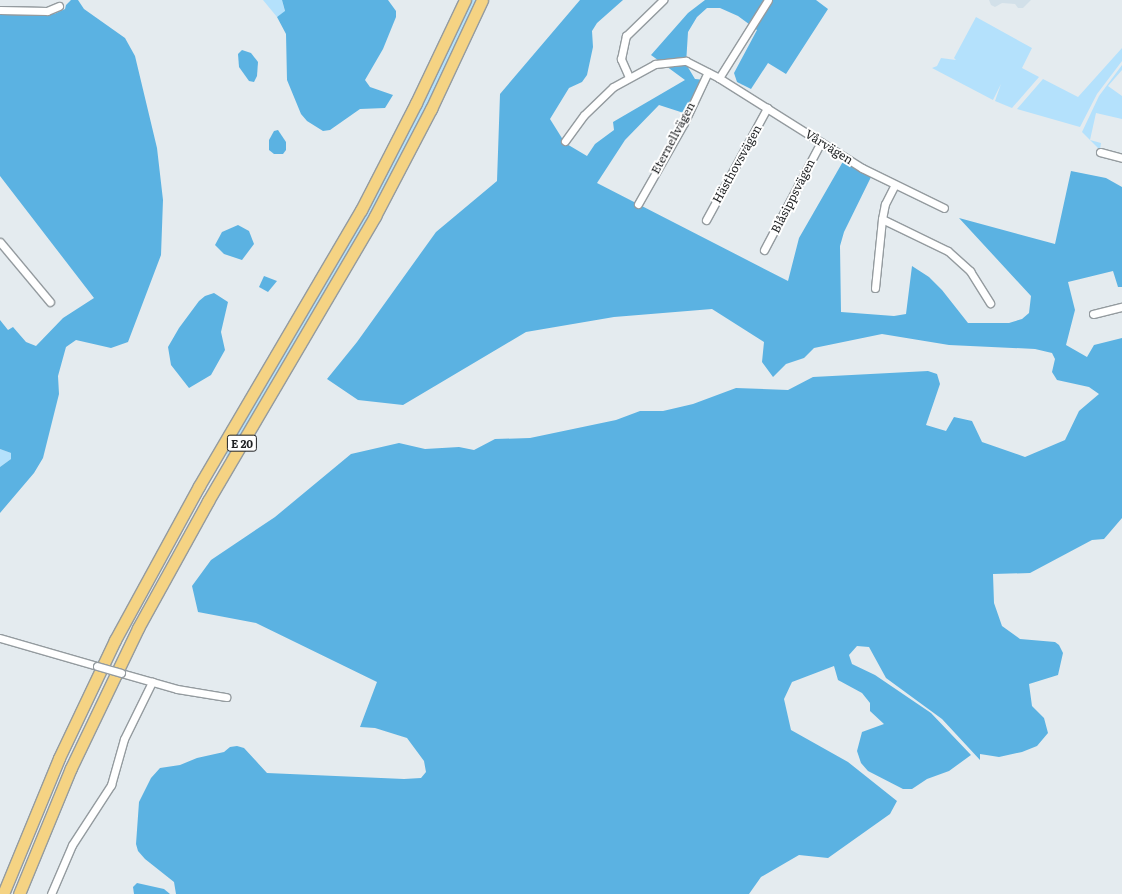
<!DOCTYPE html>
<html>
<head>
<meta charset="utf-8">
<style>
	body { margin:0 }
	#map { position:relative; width:1122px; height:894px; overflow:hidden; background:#e4ebef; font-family:Literata,serif }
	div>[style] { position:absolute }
	.built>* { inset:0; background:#d2e0e9 }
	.green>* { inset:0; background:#b4e1fc }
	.forest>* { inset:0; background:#5bb2e2 }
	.roads { filter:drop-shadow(1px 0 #949b9f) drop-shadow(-1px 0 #949b9f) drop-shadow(0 1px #949b9f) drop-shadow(0 -1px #949b9f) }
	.minor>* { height:7px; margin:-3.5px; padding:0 3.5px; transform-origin:3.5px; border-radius:3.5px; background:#fff }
	.highway>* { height:11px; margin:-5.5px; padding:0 5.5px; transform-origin:5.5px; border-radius:5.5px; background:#f5d383 }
	.bridges { filter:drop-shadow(1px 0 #949b9f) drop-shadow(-1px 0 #949b9f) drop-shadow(0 1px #949b9f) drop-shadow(0 -1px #949b9f) }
	.minor-bridge>* { height:7px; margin:-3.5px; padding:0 3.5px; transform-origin:3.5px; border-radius:3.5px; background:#fff }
	span { translate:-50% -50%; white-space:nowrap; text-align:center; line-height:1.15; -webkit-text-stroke:4px #fff; paint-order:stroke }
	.shield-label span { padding:1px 3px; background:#fff; border:1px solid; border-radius:3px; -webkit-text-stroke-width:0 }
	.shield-label { font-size:11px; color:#1e2022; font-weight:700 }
	.street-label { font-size:12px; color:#1e2022 }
</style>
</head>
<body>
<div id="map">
	<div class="built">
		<div style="clip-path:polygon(989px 0,1031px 0,1023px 8px,1018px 8px,1015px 4px,1002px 3px,995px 7px,991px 5px)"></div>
	</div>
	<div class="green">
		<div style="clip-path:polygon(263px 0,282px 0,285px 12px,277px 17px)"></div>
		<div style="clip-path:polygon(469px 0,477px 0,423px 115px,360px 235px,225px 464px,229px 442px)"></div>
		<div style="clip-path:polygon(976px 17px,1032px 48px,1022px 68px,1039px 77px,1012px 108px,995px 101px,1001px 84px,993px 100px,932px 68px,937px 66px,941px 58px,956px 60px,954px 58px)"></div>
		<div style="clip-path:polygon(1122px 48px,1122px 61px,1097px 94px,1080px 127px,1017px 109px,1043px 79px,1078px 97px)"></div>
		<div style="clip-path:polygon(1122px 65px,1122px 70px,1108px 86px,1122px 96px,1122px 119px,1096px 113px,1090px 140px,1101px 143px,1100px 150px,1082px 132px,1099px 96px)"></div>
		<div style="clip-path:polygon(0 449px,11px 453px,11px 459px,0 467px)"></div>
	</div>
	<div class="forest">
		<div style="clip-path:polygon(71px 0,78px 0,84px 9px,125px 38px,135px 56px,157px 148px,163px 200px,161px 255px,128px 342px,111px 348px,76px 340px,66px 347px,58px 376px,59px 394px,43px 458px,34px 473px,0 513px,0 467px,11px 459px,11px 453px,0 449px,0 320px,8px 330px,13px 327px,26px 342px,36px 346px,63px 318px,94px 298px,0 176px,0 12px,54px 14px,65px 9px,66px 5px)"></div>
		<div style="clip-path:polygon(282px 0,388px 0,396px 11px,396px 17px,383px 49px,365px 80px,370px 87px,393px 95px,385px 108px,360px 109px,330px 130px,323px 131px,307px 121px,301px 114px,287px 80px,286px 34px,277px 17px,285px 11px)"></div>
		<div style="clip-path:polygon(580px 0,623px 0,597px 23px,592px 31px,593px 47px,587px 75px,582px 82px,569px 88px,550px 119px,565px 143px,587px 156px,595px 144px,614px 130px,613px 122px,685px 80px,651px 55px,688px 13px,705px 0,816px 0,828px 9px,786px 74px,768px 63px,751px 89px,737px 82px,734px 73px,757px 30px,738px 16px,720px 8px,707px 8px,697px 17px,688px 32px,686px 64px,695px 79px,705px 80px,690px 115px,659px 105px,625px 140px,597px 183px,788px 281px,799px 238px,845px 158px,872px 175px,844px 232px,840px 246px,841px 312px,894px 316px,906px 314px,912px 266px,929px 277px,942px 290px,968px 323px,1009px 323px,1022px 319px,1029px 313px,1031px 296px,959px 218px,1055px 244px,1071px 171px,1106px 178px,1122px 187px,1122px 287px,1118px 287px,1113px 271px,1068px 282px,1075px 310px,1066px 345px,1087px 357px,1094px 345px,1122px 338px,1122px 518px,1104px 539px,1092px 540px,1030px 573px,993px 574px,994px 603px,1002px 626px,1020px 639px,1055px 642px,1059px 645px,1063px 653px,1058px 675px,1029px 684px,1032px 706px,1044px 718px,1048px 733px,1037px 746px,1022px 752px,999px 757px,980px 754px,980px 760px,942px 719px,886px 678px,869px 647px,857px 646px,849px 655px,852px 664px,875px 675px,931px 713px,971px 755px,949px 771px,927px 779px,912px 789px,903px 789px,868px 771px,861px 763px,857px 751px,862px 732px,884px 724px,870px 711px,870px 703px,862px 693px,838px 680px,834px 666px,792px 682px,784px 699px,791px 730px,848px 762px,897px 801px,890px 814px,828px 858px,799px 855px,761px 877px,749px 894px,176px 894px,174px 882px,145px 859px,138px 851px,136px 844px,139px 802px,151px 778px,160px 768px,180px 765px,197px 758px,224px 752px,230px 747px,237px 746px,244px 748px,267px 773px,404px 779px,421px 778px,426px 772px,424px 761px,407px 738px,375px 728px,360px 727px,377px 682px,256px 623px,198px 612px,192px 586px,211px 560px,275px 517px,351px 454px,399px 443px,425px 449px,459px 447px,474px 450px,495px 439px,530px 438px,616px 420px,640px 411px,663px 411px,693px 404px,736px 388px,788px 390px,813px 377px,928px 371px,937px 374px,940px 384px,926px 425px,946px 431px,954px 417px,972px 421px,982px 442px,1025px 457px,1065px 440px,1079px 411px,1099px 394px,1089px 387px,1057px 380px,1052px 372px,1055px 359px,1052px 353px,1035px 349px,949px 345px,882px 334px,814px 348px,804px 358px,786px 364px,773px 377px,762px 362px,764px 342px,712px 309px,614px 317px,526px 332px,403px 405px,358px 400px,327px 379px,357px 342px,436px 232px,497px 181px,500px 94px)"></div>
		<div style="clip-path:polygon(242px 50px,251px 53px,258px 62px,257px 76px,254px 82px,249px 81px,239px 67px,238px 54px)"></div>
		<div style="clip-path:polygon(278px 130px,286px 142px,286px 150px,283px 154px,274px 154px,269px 150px,269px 140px,274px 131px)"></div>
		<div style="clip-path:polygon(238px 225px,249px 231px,254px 244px,242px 260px,224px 254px,215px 245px,222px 232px)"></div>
		<div style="clip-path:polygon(264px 276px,277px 281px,268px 292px,259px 287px)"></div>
		<div style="clip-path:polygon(214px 293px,228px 302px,221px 332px,225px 350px,211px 375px,189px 388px,171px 365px,168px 347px,179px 328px,199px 301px,205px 296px)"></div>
		<div style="clip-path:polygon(137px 883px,164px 889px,170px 894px,134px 894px,133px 887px)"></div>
	</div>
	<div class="roads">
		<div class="minor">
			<div style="left:0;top:10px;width:47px;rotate:1.2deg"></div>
			<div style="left:47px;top:11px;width:13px;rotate:-23deg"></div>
			<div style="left:629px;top:77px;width:20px;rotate:-114deg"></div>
			<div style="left:621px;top:59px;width:24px;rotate:-78deg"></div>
			<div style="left:626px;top:36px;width:52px;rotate:-44.2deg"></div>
			<div style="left:719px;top:78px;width:92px;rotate:-57.9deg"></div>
			<div style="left:565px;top:141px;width:32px;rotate:-54deg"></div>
			<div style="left:584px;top:115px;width:40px;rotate:-44deg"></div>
			<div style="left:613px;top:87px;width:48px;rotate:-28.7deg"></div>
			<div style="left:655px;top:64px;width:31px;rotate:-6deg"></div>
			<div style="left:686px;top:61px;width:37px;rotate:27deg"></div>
			<div style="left:719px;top:78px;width:169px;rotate:32.2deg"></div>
			<div style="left:862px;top:168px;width:91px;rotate:26deg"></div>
			<div style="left:1100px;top:152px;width:23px;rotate:15deg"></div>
			<div style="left:638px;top:204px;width:93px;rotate:-60.4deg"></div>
			<div style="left:684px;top:123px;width:56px;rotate:-64.8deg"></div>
			<div style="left:882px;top:219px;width:73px;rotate:25.9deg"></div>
			<div style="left:948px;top:251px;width:30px;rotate:42deg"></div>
			<div style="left:970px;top:271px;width:38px;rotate:58deg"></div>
			<div style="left:706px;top:220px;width:128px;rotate:-61.4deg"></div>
			<div style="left:0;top:242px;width:78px;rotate:50.2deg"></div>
			<div style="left:764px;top:250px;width:122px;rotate:-62.2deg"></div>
			<div style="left:875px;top:288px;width:69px;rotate:-84.2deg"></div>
			<div style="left:882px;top:219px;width:15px;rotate:-79deg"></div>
			<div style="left:885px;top:204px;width:20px;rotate:-63deg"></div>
			<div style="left:1093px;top:314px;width:30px;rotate:-14deg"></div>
			<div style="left:0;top:638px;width:101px;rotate:16.1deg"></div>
			<div style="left:121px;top:673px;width:58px;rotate:15.9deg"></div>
			<div style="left:177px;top:689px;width:50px;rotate:9.3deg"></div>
			<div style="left:51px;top:894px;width:53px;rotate:-66.8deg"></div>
			<div style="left:72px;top:845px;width:72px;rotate:-57deg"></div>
			<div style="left:111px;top:785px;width:48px;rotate:-74.2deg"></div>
			<div style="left:124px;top:739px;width:64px;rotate:-63.8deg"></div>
		</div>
		<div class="highway">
			<div style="left:3px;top:894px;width:147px;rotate:-67.6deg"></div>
			<div style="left:59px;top:758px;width:131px;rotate:-64.6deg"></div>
			<div style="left:115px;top:640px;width:175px;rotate:-61.4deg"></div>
			<div style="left:199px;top:486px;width:320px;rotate:-59.6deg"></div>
			<div style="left:361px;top:210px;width:120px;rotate:-62.8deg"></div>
			<div style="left:416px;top:103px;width:114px;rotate:-64.6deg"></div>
			<div style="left:19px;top:894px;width:136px;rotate:-67.6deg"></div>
			<div style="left:71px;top:768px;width:155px;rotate:-64.4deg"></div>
			<div style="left:138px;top:628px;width:145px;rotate:-61.1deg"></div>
			<div style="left:208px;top:501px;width:330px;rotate:-59.6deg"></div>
			<div style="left:375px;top:216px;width:121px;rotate:-62.4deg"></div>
			<div style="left:431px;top:109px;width:120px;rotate:-64.9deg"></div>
		</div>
	</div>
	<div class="bridges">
		<div class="minor-bridge">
			<div style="left:97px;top:666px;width:25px;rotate:16deg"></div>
		</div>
	</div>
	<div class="shield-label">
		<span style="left:242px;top:443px">E 20</span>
	</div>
	<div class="street-label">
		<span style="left:673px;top:138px;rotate:-62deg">Eternellvägen</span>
		<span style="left:829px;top:147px;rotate:32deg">Vårvägen</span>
		<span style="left:737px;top:164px;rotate:-61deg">Hästhovsvägen</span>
		<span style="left:793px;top:196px;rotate:-63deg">Blåsippsvägen</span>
	</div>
</div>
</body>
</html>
